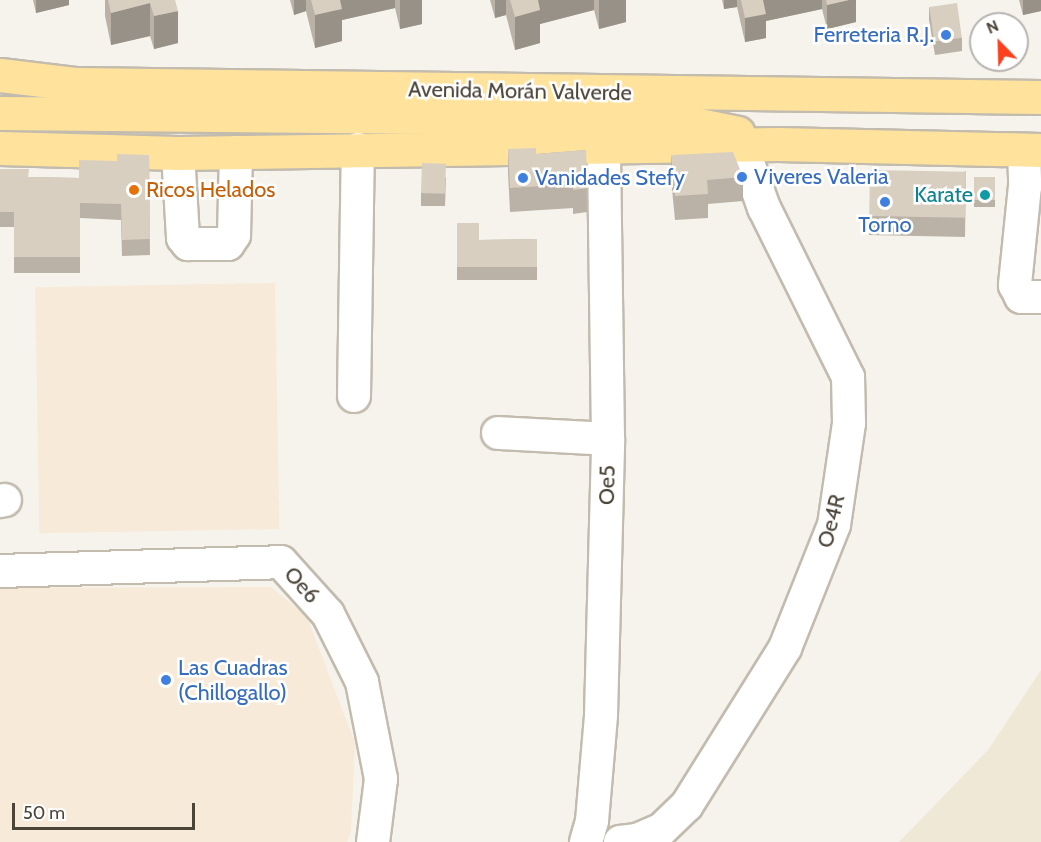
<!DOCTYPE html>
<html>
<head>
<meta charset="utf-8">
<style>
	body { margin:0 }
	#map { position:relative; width:1041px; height:842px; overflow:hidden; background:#f6f3ec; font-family:Cabin,sans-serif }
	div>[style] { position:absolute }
	.commercial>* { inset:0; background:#f7ead8; transform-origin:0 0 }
	.education>* { inset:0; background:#efe8d6 }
	.roads { filter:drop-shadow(2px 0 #c2bbae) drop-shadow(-2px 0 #c2bbae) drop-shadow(0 2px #c2bbae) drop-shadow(0 -2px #c2bbae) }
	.minor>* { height:32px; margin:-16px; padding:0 16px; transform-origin:16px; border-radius:16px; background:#fff }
	.major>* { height:33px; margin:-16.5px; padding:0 16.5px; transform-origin:16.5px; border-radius:16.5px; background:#ffe39c }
	.wall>* { inset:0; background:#bab2a6; transform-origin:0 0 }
	.shaded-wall>* { inset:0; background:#979187 }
	.building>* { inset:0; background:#d8cfc1; transform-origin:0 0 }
	.dots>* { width:16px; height:16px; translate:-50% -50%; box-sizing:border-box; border:3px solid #fff; border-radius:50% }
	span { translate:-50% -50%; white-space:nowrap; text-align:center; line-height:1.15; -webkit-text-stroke:5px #fff; paint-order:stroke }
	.shop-label { font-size:22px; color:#366cbe }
	.right { translate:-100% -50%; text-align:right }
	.left { translate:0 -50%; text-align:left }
	.street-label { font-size:22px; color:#4b4439 }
	.food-label { font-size:22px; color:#c56008 }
	.culture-label { font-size:22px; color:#0d838f }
	.north { position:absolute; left:969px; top:12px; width:60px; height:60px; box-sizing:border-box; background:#fff; border:2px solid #b7b4b0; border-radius:50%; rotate:337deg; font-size:16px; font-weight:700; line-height:24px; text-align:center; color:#4b4439 }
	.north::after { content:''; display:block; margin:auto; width:21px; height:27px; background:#fc3f1d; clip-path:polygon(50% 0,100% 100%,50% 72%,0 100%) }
	.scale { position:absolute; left:12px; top:803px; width:183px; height:27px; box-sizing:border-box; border:3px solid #4b4439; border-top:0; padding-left:8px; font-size:18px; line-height:21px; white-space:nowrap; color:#4b4439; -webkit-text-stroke:4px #fff; paint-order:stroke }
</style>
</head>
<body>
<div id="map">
	<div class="commercial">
		<div style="left:275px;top:283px;width:246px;height:240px;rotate:89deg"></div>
		<div style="clip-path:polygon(271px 587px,307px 617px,355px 743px,351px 832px,347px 842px,0 842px,0 588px)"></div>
	</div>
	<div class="education">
		<div style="clip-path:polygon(1041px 670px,1041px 842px,899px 842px,988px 750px)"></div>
	</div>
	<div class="roads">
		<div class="minor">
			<div style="left:1024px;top:150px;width:36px;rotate:88deg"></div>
			<div style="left:1025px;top:186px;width:100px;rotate:95.8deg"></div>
			<div style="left:1015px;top:285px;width:13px;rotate:63deg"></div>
			<div style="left:1021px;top:297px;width:20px"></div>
			<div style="left:178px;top:153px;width:85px;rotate:86.6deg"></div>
			<div style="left:183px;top:238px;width:8px;rotate:50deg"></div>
			<div style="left:188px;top:244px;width:40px"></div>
			<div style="left:228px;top:244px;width:11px;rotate:-56deg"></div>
			<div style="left:234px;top:235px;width:83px;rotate:-88.6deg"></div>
			<div style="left:354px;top:396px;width:247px;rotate:-89.1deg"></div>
			<div style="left:498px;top:433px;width:110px;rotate:3.1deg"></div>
			<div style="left:0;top:501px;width:5px;rotate:-11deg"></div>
			<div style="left:0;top:571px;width:281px;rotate:-1.8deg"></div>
			<div style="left:281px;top:562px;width:70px;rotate:47.9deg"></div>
			<div style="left:328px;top:614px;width:76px;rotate:63.4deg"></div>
			<div style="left:362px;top:682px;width:99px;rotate:78.9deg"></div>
			<div style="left:381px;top:779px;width:64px;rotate:97.2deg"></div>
			<div style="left:586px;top:842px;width:22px;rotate:-74deg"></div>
			<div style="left:592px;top:821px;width:106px;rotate:-85.1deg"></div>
			<div style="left:601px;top:715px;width:276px;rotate:-88.5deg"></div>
			<div style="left:608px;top:439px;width:291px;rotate:-90.8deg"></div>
			<div style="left:620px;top:842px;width:17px;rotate:-7deg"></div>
			<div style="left:637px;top:840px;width:26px;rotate:-23deg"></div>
			<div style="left:661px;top:830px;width:36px;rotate:-44deg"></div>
			<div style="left:687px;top:805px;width:185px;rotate:-58deg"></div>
			<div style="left:785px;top:648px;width:132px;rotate:-68.3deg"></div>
			<div style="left:834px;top:525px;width:103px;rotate:-81.6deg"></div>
			<div style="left:849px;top:423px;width:46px;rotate:-91.2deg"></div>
			<div style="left:848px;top:377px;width:189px;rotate:-116.4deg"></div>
			<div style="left:764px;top:208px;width:66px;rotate:-109.5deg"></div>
		</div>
		<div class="major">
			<div style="left:0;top:75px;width:77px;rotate:6.8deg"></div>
			<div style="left:76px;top:84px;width:965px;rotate:0.77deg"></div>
			<div style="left:0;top:113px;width:670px;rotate:0.51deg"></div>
			<div style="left:670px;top:119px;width:69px;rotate:11.6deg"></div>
			<div style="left:0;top:148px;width:178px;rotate:1.6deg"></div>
			<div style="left:178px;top:153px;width:600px;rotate:-0.86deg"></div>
			<div style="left:778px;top:144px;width:263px;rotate:1.3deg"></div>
		</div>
	</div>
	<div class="wall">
		<div style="clip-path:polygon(33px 0,69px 0,69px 5px,36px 13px)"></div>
		<div style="clip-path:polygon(105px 0,175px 0,178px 43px,154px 49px,150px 36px,111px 45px,105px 16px)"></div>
		<div style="clip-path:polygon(290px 0,422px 0,422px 24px,400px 29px,395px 8px,342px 20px,342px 41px,315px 48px,306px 11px,294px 15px)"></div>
		<div style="clip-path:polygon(490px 0,626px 0,626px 22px,599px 29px,594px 10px,540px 24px,540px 43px,515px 50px,506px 15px,495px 18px)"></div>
		<div style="clip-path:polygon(722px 0,856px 0,856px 22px,827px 29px,822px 9px,766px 21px,766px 38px,745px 42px,737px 7px,724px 9px)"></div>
		<div style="clip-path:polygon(1019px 0,1041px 0,1041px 11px,1023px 15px)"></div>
		<div style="clip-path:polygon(929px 7px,962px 38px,962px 51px,935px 55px,929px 20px)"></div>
		<div style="clip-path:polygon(508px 149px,536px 154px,586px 150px,587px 212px,573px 214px,573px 208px,510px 212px,508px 173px)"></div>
		<div style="clip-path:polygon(149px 155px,150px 255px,122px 256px,121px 220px,80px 218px,80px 273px,14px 273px,14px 227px,0 227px,0 169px,28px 177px,79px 178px,117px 161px)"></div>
		<div style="clip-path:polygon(671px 155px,743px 177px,743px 201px,708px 204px,708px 218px,675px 220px,671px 179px)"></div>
		<div style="clip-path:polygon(966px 171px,965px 237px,869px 235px,869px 216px)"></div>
		<div style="clip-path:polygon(446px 177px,445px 206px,421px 206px,421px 193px)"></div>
		<div style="left:974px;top:177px;width:21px;height:30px"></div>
		<div style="clip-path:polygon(457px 223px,479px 240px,537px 239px,537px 280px,457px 280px)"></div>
	</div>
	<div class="shaded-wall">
		<div style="clip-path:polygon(36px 0,69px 0,69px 5px,36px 13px)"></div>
		<div style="clip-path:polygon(294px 0,306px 0,306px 11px,294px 15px)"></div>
		<div style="clip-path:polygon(338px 0,395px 0,395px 8px,342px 20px,342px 41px,315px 48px,315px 15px)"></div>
		<div style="clip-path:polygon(400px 0,422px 0,422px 24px,400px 29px)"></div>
		<div style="clip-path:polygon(495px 0,506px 0,506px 15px,495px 18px)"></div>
		<div style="clip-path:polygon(536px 0,594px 0,594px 10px,540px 24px,540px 43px,515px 50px,515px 17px)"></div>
		<div style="clip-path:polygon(599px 0,626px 0,626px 22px,599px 29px)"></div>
		<div style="clip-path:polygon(724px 0,737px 0,737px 7px,724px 9px)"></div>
		<div style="clip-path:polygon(763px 0,822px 0,822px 9px,766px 21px,766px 38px,745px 42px,745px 18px)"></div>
		<div style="clip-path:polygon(849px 0,856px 0,856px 22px,827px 29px,827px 5px)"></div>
		<div style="clip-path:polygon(1023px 0,1041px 0,1041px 11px,1023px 15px)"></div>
		<div style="clip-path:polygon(150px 3px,150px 36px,111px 45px,111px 13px)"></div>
		<div style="clip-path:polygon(178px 11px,178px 43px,154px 49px,154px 16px)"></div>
	</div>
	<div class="building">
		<div style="clip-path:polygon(108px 0,175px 0,178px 11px,154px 16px,150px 3px,111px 13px)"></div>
		<div style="clip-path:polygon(311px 0,340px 0,342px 9px,315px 15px)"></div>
		<div style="clip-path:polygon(510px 0,538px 0,540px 10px,515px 17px)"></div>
		<div style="clip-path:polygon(741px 0,763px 0,766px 14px,745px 18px)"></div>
		<div style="clip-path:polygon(826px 0,849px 0,827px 5px)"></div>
		<div style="left:957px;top:3px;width:35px;height:28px;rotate:82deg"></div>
		<div style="clip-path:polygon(536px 148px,536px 154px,586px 150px,587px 188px,573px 190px,573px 184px,510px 188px,508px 149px)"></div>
		<div style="clip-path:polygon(733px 152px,743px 177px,707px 180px,708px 194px,675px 196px,671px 155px)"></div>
		<div style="clip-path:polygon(117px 154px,149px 155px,150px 239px,122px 240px,121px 204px,80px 203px,80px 257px,14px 257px,14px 212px,0 212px,0 169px,29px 169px,28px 177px,79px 178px,79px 160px,117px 161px)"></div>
		<div style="left:422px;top:163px;width:24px;height:30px;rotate:2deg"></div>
		<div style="left:870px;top:170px;width:96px;height:46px;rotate:1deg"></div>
		<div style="left:974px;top:177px;width:21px;height:23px"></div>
		<div style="clip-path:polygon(457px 223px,479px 223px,479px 240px,537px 239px,537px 267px,457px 267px)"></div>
	</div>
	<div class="dots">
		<div style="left:946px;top:35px;background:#3f7fe0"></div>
		<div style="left:742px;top:177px;background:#3f7fe0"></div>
		<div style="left:523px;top:178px;background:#3f7fe0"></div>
		<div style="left:134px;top:190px;background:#e8710a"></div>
		<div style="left:985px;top:195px;background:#0f9aa8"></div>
		<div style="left:885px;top:202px;background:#3f7fe0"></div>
		<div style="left:166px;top:680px;background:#3f7fe0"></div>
	</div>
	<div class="shop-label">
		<span class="right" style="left:934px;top:35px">Ferreteria R.J.</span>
		<span class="left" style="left:754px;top:177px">Viveres Valeria</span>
		<span class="left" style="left:535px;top:178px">Vanidades Stefy</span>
		<span style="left:885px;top:225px">Torno</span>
		<span class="left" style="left:178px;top:680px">Las Cuadras<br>(Chillogallo)</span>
	</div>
	<div class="street-label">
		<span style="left:520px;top:91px;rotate:1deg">Avenida Morán Valverde</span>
		<span style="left:607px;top:485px;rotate:-89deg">Oe5</span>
		<span style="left:831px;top:521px;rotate:-76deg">Oe4R</span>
		<span style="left:302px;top:585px;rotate:48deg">Oe6</span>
	</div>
	<div class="food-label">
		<span class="left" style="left:146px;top:190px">Ricos Helados</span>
	</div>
	<div class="culture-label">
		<span class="right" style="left:973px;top:195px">Karate</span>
	</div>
	<div class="north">N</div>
	<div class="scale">50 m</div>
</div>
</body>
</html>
